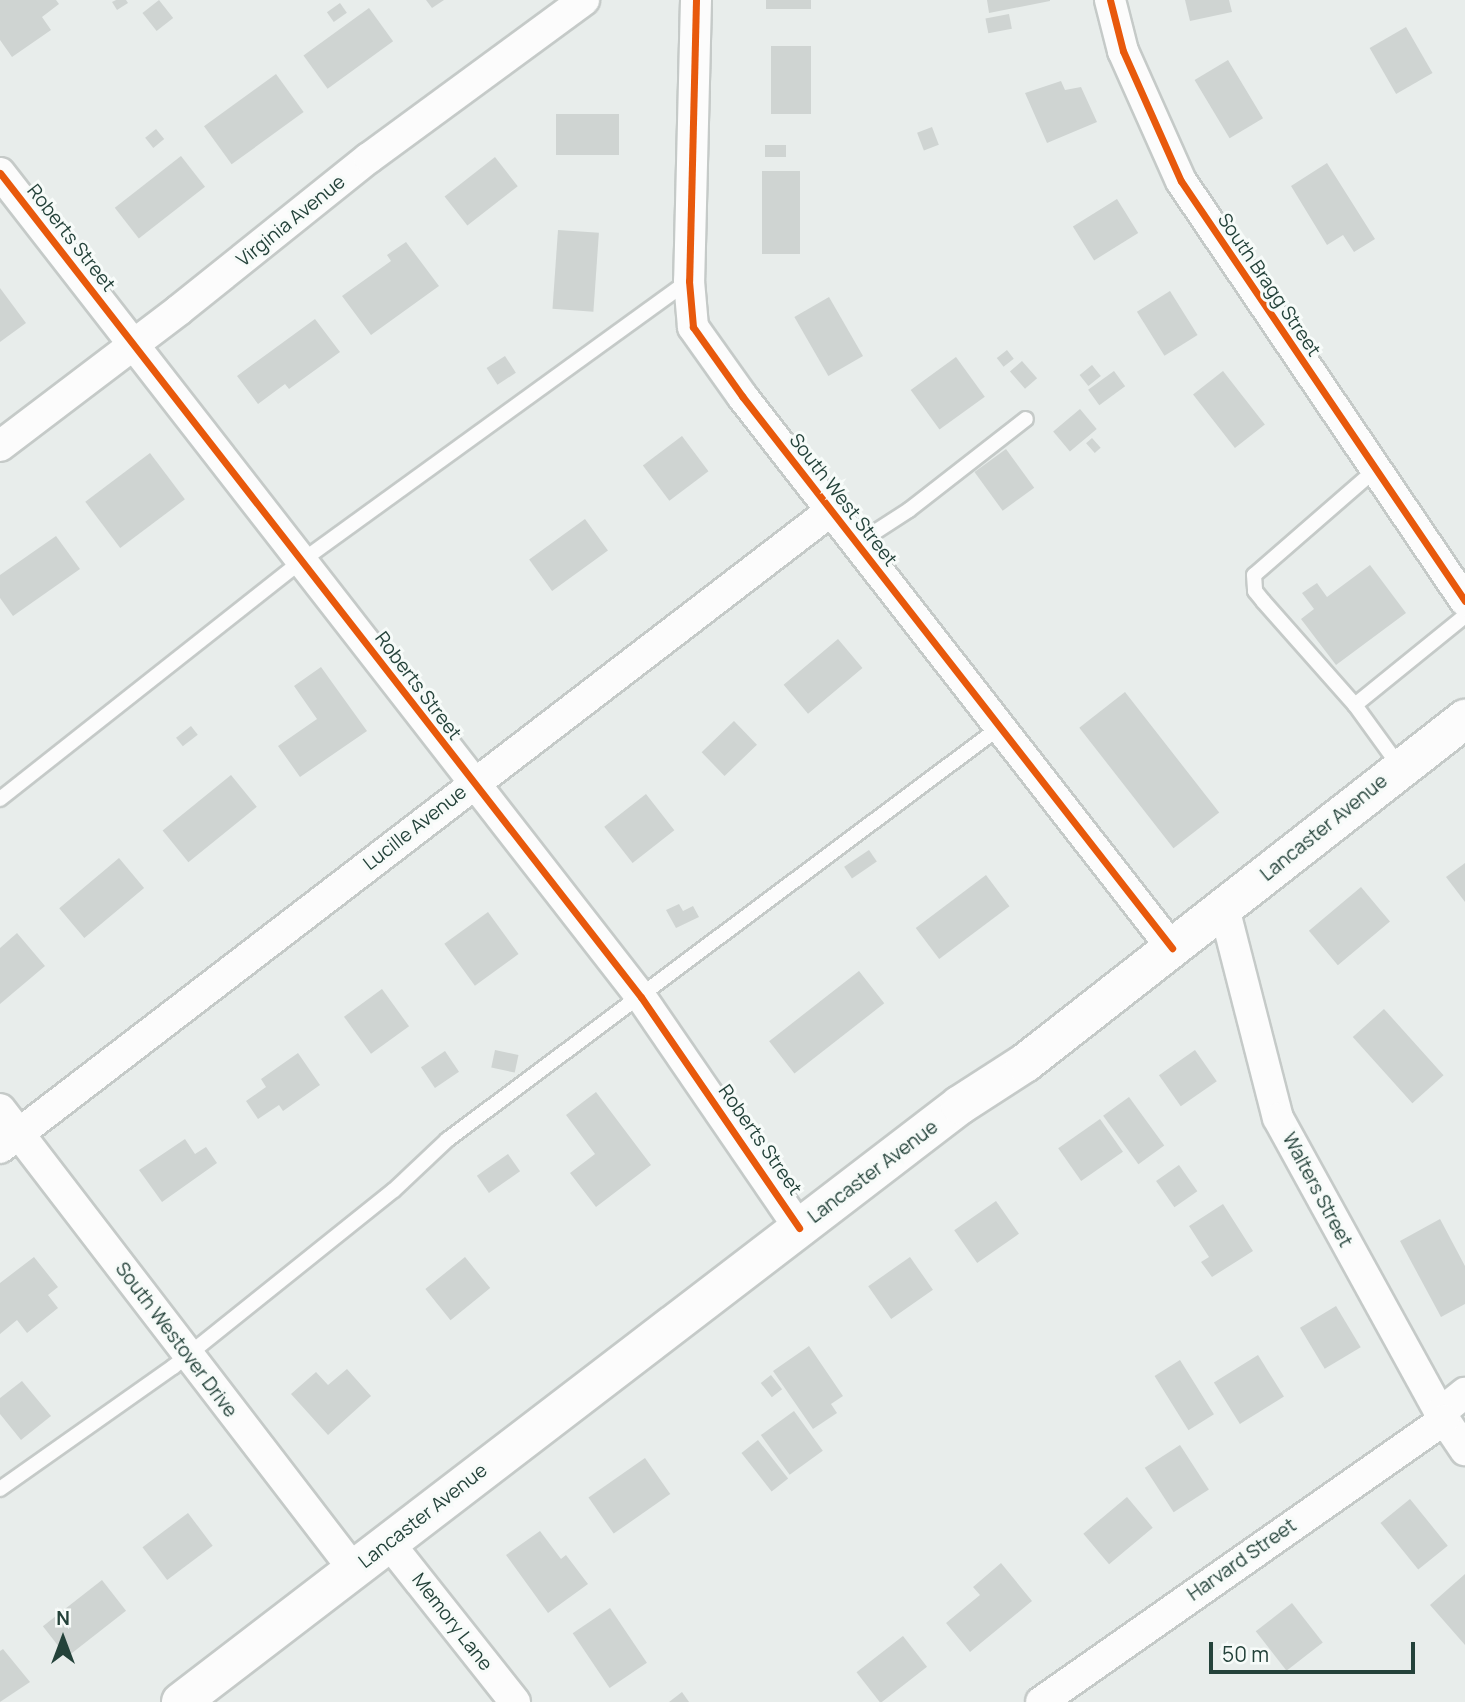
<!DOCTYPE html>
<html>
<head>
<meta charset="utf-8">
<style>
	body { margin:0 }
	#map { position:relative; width:1465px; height:1702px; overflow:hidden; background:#e8edeb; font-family:Manrope,sans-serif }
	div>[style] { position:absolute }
	.building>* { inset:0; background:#cfd4d2; transform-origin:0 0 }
	.roads { filter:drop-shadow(2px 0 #c5cac8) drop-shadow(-2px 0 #c5cac8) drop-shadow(0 2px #c5cac8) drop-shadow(0 -2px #c5cac8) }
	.lane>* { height:14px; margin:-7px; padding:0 7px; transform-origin:7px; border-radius:7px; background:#fcfcfc }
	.street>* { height:30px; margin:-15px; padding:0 15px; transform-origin:15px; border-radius:15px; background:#fcfcfc }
	.secondary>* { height:38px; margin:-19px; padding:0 19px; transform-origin:19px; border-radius:19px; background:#fcfcfc }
	.cycleway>* { height:7px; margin:-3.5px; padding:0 3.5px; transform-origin:3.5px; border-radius:3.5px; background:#e8590c }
	span { translate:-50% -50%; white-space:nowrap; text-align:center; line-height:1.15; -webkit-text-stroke:6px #f7fbf9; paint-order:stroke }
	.street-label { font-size:19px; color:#24423a }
	.north { position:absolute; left:28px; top:1604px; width:70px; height:70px; -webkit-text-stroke:5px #f7fbf9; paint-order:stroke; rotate:0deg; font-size:19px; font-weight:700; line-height:28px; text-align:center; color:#24423a }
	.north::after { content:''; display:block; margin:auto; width:24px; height:32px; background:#24423a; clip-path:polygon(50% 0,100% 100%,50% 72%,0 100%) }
	.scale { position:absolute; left:1209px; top:1642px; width:206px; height:32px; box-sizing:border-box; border:4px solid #24423a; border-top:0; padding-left:9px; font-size:21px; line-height:24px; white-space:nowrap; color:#24423a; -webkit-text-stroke:5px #f7fbf9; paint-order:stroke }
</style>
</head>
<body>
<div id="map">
	<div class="building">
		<div style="clip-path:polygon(0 0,56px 0,59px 4px,42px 17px,51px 30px,12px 57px,0 40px)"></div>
		<div style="clip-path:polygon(116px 0,126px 0,128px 3px,117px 10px,112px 2px)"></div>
		<div style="left:159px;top:0;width:23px;height:21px;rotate:52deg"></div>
		<div style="clip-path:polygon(426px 0,444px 0,432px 8px)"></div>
		<div style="left:766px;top:0;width:45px;height:9px"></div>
		<div style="clip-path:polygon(987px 0,1050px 0,1050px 1px,989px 13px)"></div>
		<div style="clip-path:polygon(1185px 0,1229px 0,1232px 12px,1190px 21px)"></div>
		<div style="left:340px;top:3px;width:12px;height:16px;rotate:55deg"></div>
		<div style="left:369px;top:8px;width:41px;height:81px;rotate:54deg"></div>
		<div style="left:1009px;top:14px;width:15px;height:24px;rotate:79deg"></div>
		<div style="left:1406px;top:27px;width:53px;height:42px;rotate:60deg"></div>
		<div style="left:771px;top:46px;width:40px;height:68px"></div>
		<div style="left:1228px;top:60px;width:68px;height:39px;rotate:59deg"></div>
		<div style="left:276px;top:74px;width:47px;height:89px;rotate:54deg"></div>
		<div style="clip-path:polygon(1061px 81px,1065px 90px,1081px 87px,1097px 122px,1047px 143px,1025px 93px)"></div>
		<div style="left:556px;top:114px;width:63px;height:41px"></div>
		<div style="left:932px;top:127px;width:19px;height:16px;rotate:69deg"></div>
		<div style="left:156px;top:129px;width:13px;height:14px;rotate:51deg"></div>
		<div style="left:765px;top:145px;width:21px;height:12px"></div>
		<div style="left:181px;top:156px;width:39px;height:84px;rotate:52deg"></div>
		<div style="left:495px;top:157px;width:37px;height:64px;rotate:52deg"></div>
		<div style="clip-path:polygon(1327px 163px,1375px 239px,1354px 252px,1343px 235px,1327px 245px,1291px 186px)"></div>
		<div style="left:762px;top:171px;width:38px;height:83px"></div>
		<div style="left:1117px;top:199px;width:40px;height:52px;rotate:58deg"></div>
		<div style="left:558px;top:230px;width:41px;height:79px;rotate:4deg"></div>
		<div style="clip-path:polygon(406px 242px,439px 286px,371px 335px,342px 296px,391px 261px,387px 255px)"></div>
		<div style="clip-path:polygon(0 288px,26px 323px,0 342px)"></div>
		<div style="left:1170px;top:291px;width:52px;height:39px;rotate:58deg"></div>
		<div style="left:829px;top:297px;width:68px;height:40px;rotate:60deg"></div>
		<div style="clip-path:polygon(315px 319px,340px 352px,289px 389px,285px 384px,258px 404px,237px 376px)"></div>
		<div style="left:1007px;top:350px;width:11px;height:13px;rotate:52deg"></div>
		<div style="left:505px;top:356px;width:20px;height:22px;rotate:57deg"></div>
		<div style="left:956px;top:357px;width:49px;height:56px;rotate:54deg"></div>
		<div style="left:1022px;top:361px;width:23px;height:16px;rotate:49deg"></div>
		<div style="left:1092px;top:365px;width:14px;height:16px;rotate:51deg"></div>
		<div style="left:1114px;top:371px;width:19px;height:32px;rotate:54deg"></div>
		<div style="left:1223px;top:371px;width:68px;height:38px;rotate:52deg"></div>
		<div style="left:1080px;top:409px;width:26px;height:35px;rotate:50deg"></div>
		<div style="left:682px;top:436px;width:44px;height:49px;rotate:53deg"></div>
		<div style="left:1092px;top:438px;width:13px;height:8px;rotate:48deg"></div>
		<div style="left:1006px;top:449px;width:48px;height:39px;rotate:54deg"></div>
		<div style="left:150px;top:453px;width:58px;height:81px;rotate:53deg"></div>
		<div style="left:585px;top:519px;width:39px;height:69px;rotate:54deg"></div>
		<div style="clip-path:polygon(56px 536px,80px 569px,13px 616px,0 598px,0 575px)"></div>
		<div style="clip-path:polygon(1370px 565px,1406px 613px,1336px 665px,1301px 619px,1314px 609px,1302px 593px,1317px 583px,1327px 597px)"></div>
		<div style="left:838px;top:639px;width:38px;height:71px;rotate:50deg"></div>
		<div style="clip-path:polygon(321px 667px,367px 731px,300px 777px,278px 746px,317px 719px,294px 686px)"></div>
		<div style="left:1125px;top:692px;width:153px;height:58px;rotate:52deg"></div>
		<div style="left:734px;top:721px;width:33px;height:45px;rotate:46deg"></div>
		<div style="left:191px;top:726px;width:11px;height:19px;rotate:52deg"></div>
		<div style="left:231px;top:775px;width:41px;height:88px;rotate:51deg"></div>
		<div style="left:646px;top:794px;width:46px;height:53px;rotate:52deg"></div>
		<div style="left:869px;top:850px;width:14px;height:30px;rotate:56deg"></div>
		<div style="left:119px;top:858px;width:39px;height:78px;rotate:50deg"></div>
		<div style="clip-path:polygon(1465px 863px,1465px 902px,1446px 877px)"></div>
		<div style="left:986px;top:875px;width:39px;height:88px;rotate:53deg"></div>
		<div style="left:1361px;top:887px;width:45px;height:68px;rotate:50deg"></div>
		<div style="clip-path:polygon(679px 904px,683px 911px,693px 906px,699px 917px,676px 928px,666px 910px)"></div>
		<div style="left:488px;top:912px;width:52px;height:54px;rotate:54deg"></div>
		<div style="clip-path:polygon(17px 933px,45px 966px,0 1004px,0 948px)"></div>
		<div style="left:859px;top:971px;width:41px;height:114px;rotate:52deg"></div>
		<div style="left:382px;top:989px;width:46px;height:47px;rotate:54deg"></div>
		<div style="left:1384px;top:1009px;width:89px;height:42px;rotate:48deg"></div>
		<div style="left:495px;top:1050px;width:24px;height:18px;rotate:12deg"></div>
		<div style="left:1195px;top:1050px;width:38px;height:44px;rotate:55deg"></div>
		<div style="left:445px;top:1051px;width:25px;height:29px;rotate:56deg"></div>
		<div style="clip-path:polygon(298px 1053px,320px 1085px,283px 1111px,279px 1105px,258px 1119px,246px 1101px,266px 1087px,261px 1079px)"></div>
		<div style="clip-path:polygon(596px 1092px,651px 1165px,596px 1207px,570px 1173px,595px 1154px,566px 1115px)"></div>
		<div style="left:1129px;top:1097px;width:60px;height:32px;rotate:54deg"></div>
		<div style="left:1100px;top:1119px;width:40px;height:51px;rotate:55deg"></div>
		<div style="clip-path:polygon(185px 1139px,195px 1154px,206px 1147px,217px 1163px,162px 1202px,139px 1170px)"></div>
		<div style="left:508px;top:1154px;width:21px;height:38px;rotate:55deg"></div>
		<div style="left:1179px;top:1165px;width:32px;height:28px;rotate:55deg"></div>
		<div style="left:996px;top:1201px;width:40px;height:51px;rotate:55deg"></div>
		<div style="clip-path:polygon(1223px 1204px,1253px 1251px,1212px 1277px,1201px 1262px,1209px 1257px,1189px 1226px)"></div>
		<div style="clip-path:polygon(1440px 1219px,1465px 1266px,1465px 1304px,1441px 1317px,1400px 1241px)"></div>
		<div style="clip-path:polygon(34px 1257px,58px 1287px,48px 1295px,58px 1308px,27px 1333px,17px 1320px,0 1334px,0 1283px)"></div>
		<div style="left:465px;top:1257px;width:40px;height:51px;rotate:51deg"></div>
		<div style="left:910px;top:1257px;width:40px;height:51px;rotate:55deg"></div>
		<div style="left:1336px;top:1306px;width:48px;height:42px;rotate:59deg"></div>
		<div style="clip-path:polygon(809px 1346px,843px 1396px,831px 1404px,837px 1413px,813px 1429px,773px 1371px)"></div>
		<div style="left:1258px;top:1355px;width:49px;height:52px;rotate:58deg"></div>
		<div style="left:1180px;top:1360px;width:64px;height:30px;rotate:58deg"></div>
		<div style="clip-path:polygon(347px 1369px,371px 1396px,328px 1435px,291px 1394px,316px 1372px,328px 1385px)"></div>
		<div style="left:771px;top:1375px;width:18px;height:13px;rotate:52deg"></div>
		<div style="clip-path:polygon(22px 1381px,51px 1416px,21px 1440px,0 1414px,0 1398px)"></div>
		<div style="left:794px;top:1411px;width:49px;height:41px;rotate:54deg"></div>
		<div style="left:758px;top:1440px;width:49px;height:21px;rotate:52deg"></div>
		<div style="left:1180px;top:1445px;width:53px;height:42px;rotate:57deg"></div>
		<div style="left:645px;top:1458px;width:44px;height:69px;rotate:55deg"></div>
		<div style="left:1127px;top:1497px;width:40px;height:57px;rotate:50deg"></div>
		<div style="left:1410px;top:1499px;width:60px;height:38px;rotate:51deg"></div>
		<div style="left:188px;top:1513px;width:41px;height:57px;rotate:53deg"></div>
		<div style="clip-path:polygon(540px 1531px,561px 1559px,566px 1555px,588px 1584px,548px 1613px,506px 1555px)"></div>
		<div style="clip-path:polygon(1001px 1563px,1032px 1601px,970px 1652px,946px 1623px,980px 1595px,973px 1587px)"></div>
		<div style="clip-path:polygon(1465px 1574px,1465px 1645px,1430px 1605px)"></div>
		<div style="left:102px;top:1580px;width:39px;height:75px;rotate:52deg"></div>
		<div style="left:1292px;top:1603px;width:50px;height:46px;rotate:52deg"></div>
		<div style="left:610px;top:1608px;width:66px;height:45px;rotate:56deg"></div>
		<div style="left:903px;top:1636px;width:39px;height:59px;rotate:52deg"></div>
		<div style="clip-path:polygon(3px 1649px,30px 1682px,0 1702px,0 1651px)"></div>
		<div style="clip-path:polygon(682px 1692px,689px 1702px,669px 1702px)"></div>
	</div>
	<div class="roads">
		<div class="lane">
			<div style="left:1375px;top:470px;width:160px;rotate:139deg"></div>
			<div style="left:1254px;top:575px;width:16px;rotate:86deg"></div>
			<div style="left:1255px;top:591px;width:13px;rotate:51deg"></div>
			<div style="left:1263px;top:601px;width:139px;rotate:48.5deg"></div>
			<div style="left:1355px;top:705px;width:77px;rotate:54deg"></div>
			<div style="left:858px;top:543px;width:61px;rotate:-32.9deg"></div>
			<div style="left:909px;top:510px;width:148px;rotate:-37.9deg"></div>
			<div style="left:1355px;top:705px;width:141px;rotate:-39deg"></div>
			<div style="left:0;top:799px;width:386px;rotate:-38.3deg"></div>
			<div style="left:303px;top:560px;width:476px;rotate:-35.9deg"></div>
			<div style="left:0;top:1489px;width:212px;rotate:-35.2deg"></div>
			<div style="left:173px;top:1367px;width:283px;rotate:-38.7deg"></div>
			<div style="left:394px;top:1190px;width:73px;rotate:-43.3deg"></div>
			<div style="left:447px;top:1140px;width:690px;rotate:-36.75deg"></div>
		</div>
		<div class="street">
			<div style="left:696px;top:0;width:281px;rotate:91.4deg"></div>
			<div style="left:689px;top:281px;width:46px;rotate:85deg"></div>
			<div style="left:693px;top:327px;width:85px;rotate:54.6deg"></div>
			<div style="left:742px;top:396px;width:700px;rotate:52.08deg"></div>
			<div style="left:1110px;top:0;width:53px;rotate:75.7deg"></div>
			<div style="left:1123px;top:51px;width:142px;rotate:66deg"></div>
			<div style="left:1181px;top:181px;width:507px;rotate:55.93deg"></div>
			<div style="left:0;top:173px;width:1044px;rotate:52.12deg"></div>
			<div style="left:641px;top:997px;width:280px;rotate:55.6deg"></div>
			<div style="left:0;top:446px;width:225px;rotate:-37.2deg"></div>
			<div style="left:179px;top:310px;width:243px;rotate:-38.7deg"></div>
			<div style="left:369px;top:158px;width:267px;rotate:-36.3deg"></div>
			<div style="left:1224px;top:908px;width:217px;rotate:75.6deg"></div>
			<div style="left:1278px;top:1118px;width:337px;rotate:61.2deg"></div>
			<div style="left:1440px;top:1413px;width:45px;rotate:56deg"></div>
			<div style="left:0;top:1109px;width:581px;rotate:52.48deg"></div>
			<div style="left:0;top:1148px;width:1048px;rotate:-37.48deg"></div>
			<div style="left:1440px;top:1413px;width:32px;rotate:-39deg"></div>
			<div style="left:389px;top:1543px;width:203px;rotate:51.6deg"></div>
			<div style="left:1041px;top:1702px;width:492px;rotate:-35deg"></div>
		</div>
		<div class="secondary">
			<div style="left:181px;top:1702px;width:981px;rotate:-37.47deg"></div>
			<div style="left:960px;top:1105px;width:77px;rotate:-32.9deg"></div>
			<div style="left:1025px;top:1063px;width:559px;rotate:-38.02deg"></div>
		</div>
	</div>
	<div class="cycleway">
		<div style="left:696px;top:0;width:281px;rotate:91.4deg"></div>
		<div style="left:689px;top:281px;width:46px;rotate:85deg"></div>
		<div style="left:693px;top:327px;width:85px;rotate:54.6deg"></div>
		<div style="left:742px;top:396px;width:700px;rotate:52.08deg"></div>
		<div style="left:1110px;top:0;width:53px;rotate:75.7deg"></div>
		<div style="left:1123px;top:51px;width:142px;rotate:66deg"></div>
		<div style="left:1181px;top:181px;width:507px;rotate:55.93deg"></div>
		<div style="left:0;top:173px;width:1044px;rotate:52.12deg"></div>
		<div style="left:641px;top:997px;width:280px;rotate:55.6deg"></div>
	</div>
	<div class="street-label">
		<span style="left:291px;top:221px;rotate:-39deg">Virginia Avenue</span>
		<span style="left:71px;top:238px;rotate:52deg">Roberts Street</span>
		<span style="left:1269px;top:285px;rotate:56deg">South Bragg Street</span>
		<span style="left:843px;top:500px;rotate:52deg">South West Street</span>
		<span style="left:418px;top:686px;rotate:53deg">Roberts Street</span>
		<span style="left:415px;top:828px;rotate:-38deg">Lucille Avenue</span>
		<span style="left:1324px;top:828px;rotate:-39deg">Lancaster Avenue</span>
		<span style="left:760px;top:1140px;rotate:55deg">Roberts Street</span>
		<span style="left:873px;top:1172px;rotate:-37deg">Lancaster Avenue</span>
		<span style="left:1317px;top:1190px;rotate:62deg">Walters Street</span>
		<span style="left:176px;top:1340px;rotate:53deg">South Westover Drive</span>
		<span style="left:423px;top:1516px;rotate:-38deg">Lancaster Avenue</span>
		<span style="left:1242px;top:1560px;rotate:-35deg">Harvard Street</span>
		<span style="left:452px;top:1622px;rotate:52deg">Memory Lane</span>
	</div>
	<div class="north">N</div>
	<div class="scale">50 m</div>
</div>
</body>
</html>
